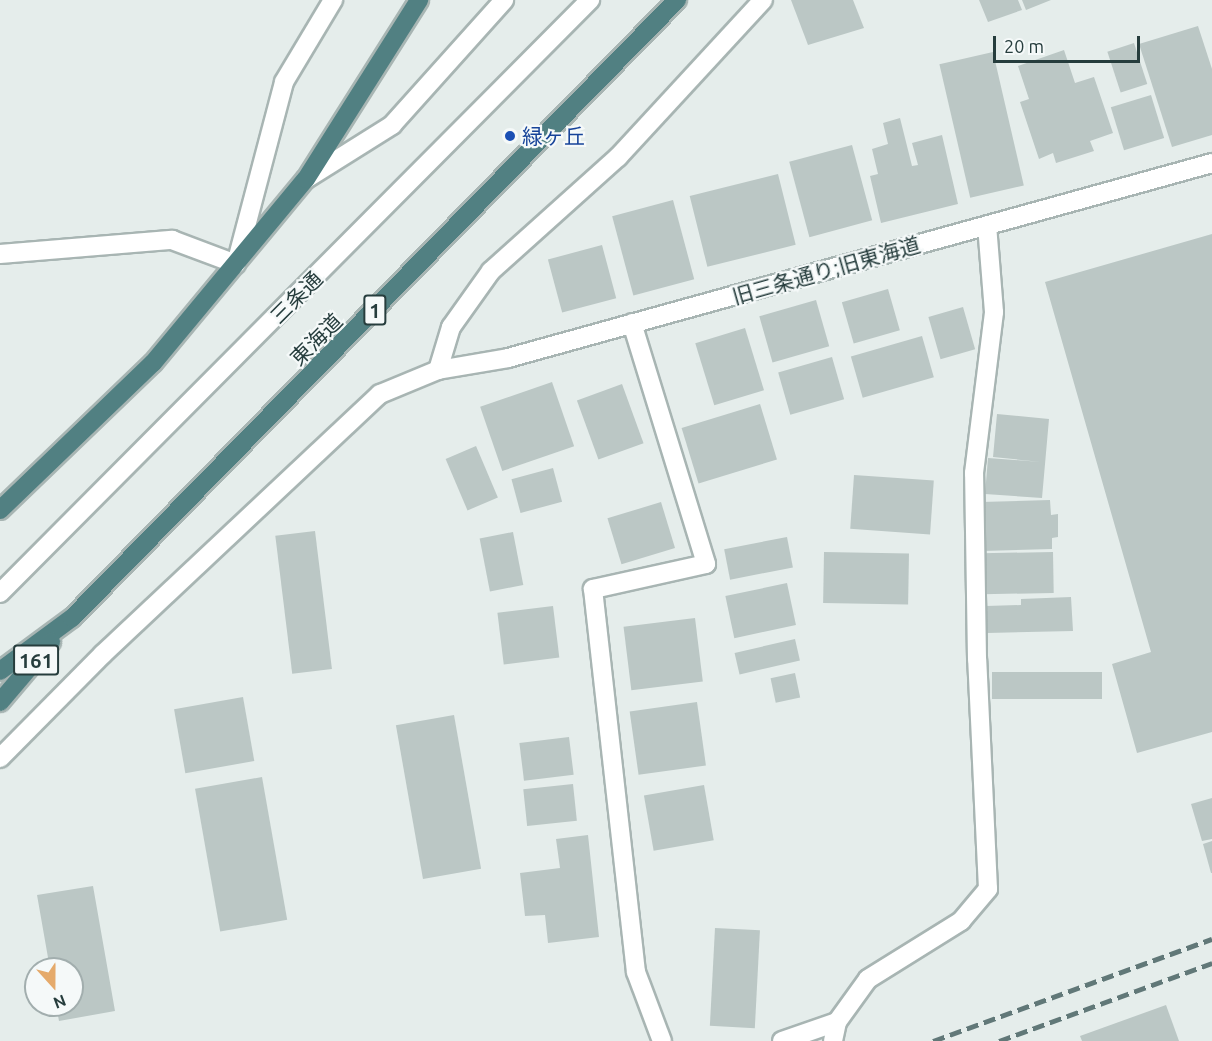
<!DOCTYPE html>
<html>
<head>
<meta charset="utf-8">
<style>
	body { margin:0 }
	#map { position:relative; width:1212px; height:1041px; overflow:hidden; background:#e5edeb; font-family:Ubuntu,"Noto Sans JP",sans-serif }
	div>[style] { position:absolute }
	.building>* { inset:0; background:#bbc7c5; transform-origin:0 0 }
	.roads { filter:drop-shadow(2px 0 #a8b5b3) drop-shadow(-2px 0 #a8b5b3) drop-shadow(0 2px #a8b5b3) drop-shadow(0 -2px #a8b5b3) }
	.service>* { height:18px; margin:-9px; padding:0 9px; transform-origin:9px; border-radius:9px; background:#fff }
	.minor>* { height:18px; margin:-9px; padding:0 9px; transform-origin:9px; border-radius:9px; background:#fff }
	.tertiary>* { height:18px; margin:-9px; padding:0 9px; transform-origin:9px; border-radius:9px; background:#fff }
	.secondary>* { height:18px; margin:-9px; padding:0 9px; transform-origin:9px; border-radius:9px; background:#fff }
	.trunk>* { height:18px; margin:-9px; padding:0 9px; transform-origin:9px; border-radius:9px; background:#518082 }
	.rail>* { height:4.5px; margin-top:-2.25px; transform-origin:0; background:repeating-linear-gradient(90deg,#617878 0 12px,transparent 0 18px) }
	.dots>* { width:16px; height:16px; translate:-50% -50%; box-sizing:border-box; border:3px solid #f5f9f9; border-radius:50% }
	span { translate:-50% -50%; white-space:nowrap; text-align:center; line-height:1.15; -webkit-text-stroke:4.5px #f5f9f9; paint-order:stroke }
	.shield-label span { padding:2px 4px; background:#f5f9f9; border:2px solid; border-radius:4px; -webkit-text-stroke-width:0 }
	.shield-label { font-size:20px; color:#263d3d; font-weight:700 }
	.transit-label { font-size:21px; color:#164399 }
	.left { translate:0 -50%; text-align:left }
	.street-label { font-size:21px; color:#263d3d }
	.north { position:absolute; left:24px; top:957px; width:60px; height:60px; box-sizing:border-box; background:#f5f9f9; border:2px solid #a2aeae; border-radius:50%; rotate:159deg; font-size:16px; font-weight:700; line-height:24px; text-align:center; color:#263d3d }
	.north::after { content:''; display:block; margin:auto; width:21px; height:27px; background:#e5aa6b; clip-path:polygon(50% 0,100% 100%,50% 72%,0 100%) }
	.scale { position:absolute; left:993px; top:36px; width:147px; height:27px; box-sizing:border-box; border:3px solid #263d3d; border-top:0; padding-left:8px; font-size:18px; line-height:21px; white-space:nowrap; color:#263d3d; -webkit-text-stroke:4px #f5f9f9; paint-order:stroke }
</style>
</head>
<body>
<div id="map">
	<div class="building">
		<div style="clip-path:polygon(791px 0,853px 0,864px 28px,808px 45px)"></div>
		<div style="clip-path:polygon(979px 0,1018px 0,1022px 10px,988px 22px)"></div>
		<div style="clip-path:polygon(1022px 0,1051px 0,1026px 10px)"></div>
		<div style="clip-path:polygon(1198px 26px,1212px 69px,1212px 135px,1172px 147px,1139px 44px)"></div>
		<div style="left:1134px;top:43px;width:43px;height:28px;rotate:72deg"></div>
		<div style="clip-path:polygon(1064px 50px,1075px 83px,1094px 77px,1113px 133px,1090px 141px,1094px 151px,1056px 163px,1053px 153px,1039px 159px,1020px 102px,1029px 99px,1018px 66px)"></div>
		<div style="left:993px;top:52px;width:137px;height:55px;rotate:77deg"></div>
		<div style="left:1151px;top:95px;width:45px;height:42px;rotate:73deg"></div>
		<div style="clip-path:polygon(900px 118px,912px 166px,918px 165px,912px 143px,942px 135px,958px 204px,881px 223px,870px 176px,878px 174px,872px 149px,888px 144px,883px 123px)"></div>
		<div style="left:852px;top:145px;width:78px;height:65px;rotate:75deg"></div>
		<div style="left:778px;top:174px;width:73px;height:91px;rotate:76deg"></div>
		<div style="left:673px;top:200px;width:82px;height:63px;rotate:75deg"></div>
		<div style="clip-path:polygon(1212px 234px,1212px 732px,1137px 753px,1112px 664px,1151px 652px,1045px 282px)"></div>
		<div style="left:602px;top:245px;width:55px;height:56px;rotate:75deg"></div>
		<div style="left:888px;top:289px;width:43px;height:48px;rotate:74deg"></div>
		<div style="left:816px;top:300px;width:48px;height:59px;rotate:74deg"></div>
		<div style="left:963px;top:307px;width:44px;height:36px;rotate:74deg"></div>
		<div style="left:745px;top:328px;width:65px;height:52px;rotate:73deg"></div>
		<div style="left:922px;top:336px;width:43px;height:74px;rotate:74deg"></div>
		<div style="left:832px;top:357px;width:44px;height:56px;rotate:74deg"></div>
		<div style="left:552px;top:382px;width:68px;height:76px;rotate:71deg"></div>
		<div style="left:622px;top:384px;width:63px;height:48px;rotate:70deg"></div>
		<div style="left:760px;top:404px;width:58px;height:82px;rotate:73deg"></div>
		<div style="clip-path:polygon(997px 414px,1049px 419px,1042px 498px,985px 494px,988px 458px,1041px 462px,993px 457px)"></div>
		<div style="left:476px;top:446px;width:56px;height:33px;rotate:67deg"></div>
		<div style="left:553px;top:468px;width:35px;height:43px;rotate:75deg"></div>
		<div style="left:854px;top:475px;width:80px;height:54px;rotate:4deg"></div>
		<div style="clip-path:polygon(1050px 500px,1051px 515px,1058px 514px,1058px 537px,1052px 538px,1052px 549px,982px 551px,981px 502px)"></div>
		<div style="left:661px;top:502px;width:48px;height:56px;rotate:73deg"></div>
		<div style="left:315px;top:531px;width:139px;height:40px;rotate:83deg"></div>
		<div style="left:513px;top:532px;width:54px;height:34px;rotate:79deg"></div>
		<div style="left:787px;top:537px;width:31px;height:64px;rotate:79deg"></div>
		<div style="left:824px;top:552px;width:85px;height:51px;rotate:1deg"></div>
		<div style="left:1053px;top:552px;width:41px;height:71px;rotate:89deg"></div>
		<div style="left:787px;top:583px;width:43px;height:63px;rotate:78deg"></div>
		<div style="clip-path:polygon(1071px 597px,1073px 631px,987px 633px,986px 606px,1021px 605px,1021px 599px)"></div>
		<div style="left:553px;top:606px;width:52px;height:56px;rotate:83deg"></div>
		<div style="left:695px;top:618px;width:64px;height:72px;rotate:83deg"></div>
		<div style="left:795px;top:639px;width:22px;height:62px;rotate:77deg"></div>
		<div style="left:1102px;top:672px;width:27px;height:110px;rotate:90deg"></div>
		<div style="left:795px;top:673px;width:25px;height:25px;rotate:78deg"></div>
		<div style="left:243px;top:697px;width:65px;height:70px;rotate:80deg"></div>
		<div style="left:697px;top:702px;width:64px;height:68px;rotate:82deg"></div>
		<div style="left:454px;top:715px;width:156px;height:59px;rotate:80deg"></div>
		<div style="left:569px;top:737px;width:38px;height:50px;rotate:83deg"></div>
		<div style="left:262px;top:777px;width:145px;height:68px;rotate:80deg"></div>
		<div style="left:573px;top:784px;width:37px;height:50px;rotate:84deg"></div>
		<div style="left:704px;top:785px;width:56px;height:61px;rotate:80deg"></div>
		<div style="clip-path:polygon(1212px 798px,1212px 839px,1202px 841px,1191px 804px)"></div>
		<div style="clip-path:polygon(588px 835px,599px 937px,548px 943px,545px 915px,525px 916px,520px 873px,560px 868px,556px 839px)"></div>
		<div style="clip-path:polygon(1212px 841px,1212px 873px,1211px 873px,1203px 844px)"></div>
		<div style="clip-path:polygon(93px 886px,115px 1011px,59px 1021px,56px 1005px,72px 1005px,72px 969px,50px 969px,37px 895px)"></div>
		<div style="left:715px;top:928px;width:45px;height:98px;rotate:3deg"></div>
		<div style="clip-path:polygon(1166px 1005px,1179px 1041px,1082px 1041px,1080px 1036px)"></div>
	</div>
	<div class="roads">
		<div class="service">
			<div style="left:0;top:254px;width:173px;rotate:-4.7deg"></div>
			<div style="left:172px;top:240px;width:68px;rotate:20.6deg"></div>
			<div style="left:632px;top:323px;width:252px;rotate:72.9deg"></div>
			<div style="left:706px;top:564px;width:116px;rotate:167.5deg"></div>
			<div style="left:593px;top:589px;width:385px;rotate:83.6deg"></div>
			<div style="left:636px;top:972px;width:74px;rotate:69.4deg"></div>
			<div style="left:782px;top:1041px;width:58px;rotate:-19.1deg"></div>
		</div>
		<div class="minor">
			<div style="left:763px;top:0;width:214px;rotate:132.7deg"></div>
			<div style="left:618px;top:157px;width:171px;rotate:138.1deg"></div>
			<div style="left:491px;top:271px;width:69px;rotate:125.5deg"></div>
			<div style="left:451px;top:327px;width:45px;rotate:106.8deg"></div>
			<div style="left:438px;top:370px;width:71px;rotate:-9.7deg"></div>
			<div style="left:508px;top:358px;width:731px;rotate:-15.48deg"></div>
			<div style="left:236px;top:264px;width:188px;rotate:-75.2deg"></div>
			<div style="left:284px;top:82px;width:96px;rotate:-59.1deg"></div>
			<div style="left:833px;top:1041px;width:19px;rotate:-78deg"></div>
			<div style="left:837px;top:1022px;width:53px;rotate:-54.2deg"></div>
			<div style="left:868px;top:979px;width:110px;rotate:-31.9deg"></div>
			<div style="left:961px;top:921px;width:42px;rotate:-49.8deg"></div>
			<div style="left:988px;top:889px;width:230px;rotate:-92.7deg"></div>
			<div style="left:977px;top:659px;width:186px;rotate:-90.9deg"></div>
			<div style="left:974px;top:473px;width:162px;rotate:-82.9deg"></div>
			<div style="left:994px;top:312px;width:87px;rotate:-94.6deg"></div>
		</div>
		<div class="tertiary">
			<div style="left:0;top:758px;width:146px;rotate:-45.3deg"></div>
			<div style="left:103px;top:654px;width:380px;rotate:-43.2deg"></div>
			<div style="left:380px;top:394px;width:63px;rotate:-22.5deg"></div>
		</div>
		<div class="secondary">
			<div style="left:306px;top:179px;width:102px;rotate:-32.1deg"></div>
			<div style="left:392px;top:125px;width:168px;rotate:-48.1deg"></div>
			<div style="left:0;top:593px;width:837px;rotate:-45.15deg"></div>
		</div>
		<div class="trunk">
			<div style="left:0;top:510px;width:212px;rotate:-43.9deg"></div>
			<div style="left:153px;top:363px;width:239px;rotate:-50.3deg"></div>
			<div style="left:306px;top:179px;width:212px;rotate:-57.7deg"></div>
			<div style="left:0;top:671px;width:89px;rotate:-36.4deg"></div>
			<div style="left:72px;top:618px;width:865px;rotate:-45.61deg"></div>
			<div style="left:0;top:702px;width:79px;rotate:-49.6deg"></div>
		</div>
	</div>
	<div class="rail">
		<div style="left:933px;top:1041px;width:297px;rotate:-20.1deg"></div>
		<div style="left:999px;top:1041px;width:227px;rotate:-20.1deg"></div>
	</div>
	<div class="dots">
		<div style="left:510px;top:136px;background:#1a4fb4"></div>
	</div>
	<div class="shield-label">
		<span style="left:375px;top:310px">1</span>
		<span style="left:36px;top:660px">161</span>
	</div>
	<div class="transit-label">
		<span class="left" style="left:522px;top:136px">緑ヶ丘</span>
	</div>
	<div class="street-label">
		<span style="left:826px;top:270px;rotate:-16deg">旧三条通り;旧東海道</span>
		<span style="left:296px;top:297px;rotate:-45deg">三条通</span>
		<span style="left:316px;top:339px;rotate:-45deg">東海道</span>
	</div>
	<div class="north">N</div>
	<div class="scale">20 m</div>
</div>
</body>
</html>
